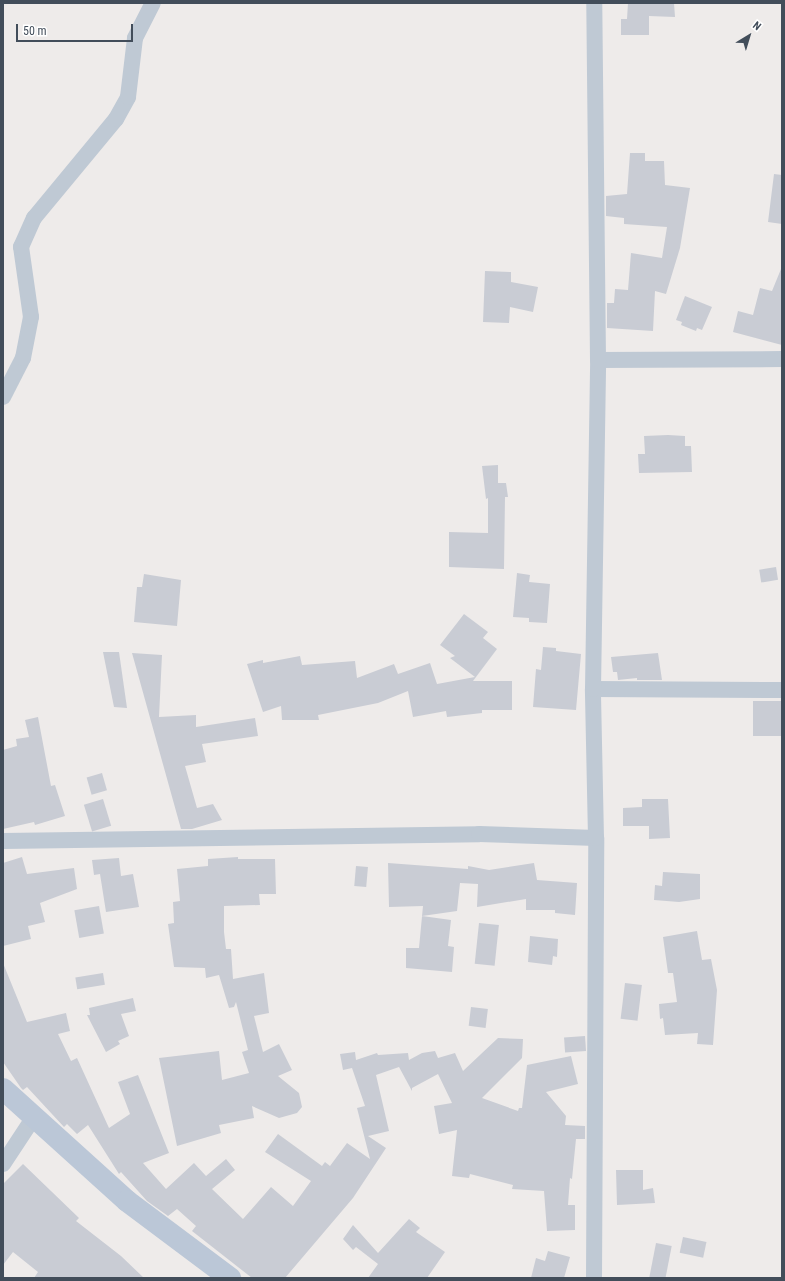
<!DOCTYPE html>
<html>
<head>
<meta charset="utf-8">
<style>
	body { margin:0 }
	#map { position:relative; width:785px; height:1281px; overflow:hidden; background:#eeebea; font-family:"Roboto Condensed",sans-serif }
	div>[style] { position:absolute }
	.building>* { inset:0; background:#c9ccd4; transform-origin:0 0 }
	.minor>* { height:16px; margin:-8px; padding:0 8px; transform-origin:8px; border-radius:8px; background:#bfc9d4 }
	.secondary>* { height:22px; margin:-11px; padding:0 11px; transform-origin:11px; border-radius:11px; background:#bbc7d7 }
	span { translate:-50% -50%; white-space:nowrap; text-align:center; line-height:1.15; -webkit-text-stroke:3.5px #fff; paint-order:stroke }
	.frame { position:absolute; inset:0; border:4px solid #424d5a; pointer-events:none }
	.north { position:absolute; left:729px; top:16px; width:40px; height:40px; -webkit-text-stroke:3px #fff; paint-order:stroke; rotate:38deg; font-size:11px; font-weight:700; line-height:16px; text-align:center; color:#424d5a }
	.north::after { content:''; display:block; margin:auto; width:14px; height:18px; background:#424d5a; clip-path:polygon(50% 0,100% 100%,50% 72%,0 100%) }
	.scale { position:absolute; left:16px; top:24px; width:117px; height:18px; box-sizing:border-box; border:2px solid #424d5a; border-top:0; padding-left:5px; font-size:12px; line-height:14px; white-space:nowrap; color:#424d5a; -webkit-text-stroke:3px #fff; paint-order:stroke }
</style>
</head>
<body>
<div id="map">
	<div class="building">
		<div style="clip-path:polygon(628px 3px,674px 3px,675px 17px,649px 16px,649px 35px,621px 35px,621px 19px,627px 19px)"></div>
		<div style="clip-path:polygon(630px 153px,645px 153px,645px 161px,664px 161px,665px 185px,690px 188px,680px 248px,666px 294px,655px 291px,653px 331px,607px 328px,607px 303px,614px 303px,615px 289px,628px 290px,631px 253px,662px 258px,667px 227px,624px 224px,624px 218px,606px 216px,606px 196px,627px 194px)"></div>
		<div style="clip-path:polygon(774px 174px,782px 175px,782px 224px,768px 222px)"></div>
		<div style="clip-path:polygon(781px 269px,782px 345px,733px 332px,738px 311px,753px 315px,760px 288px,772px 291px)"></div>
		<div style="clip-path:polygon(485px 271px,511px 272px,511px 282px,538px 287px,533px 312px,510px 307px,509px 323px,483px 322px)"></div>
		<div style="clip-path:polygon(685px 296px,712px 307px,702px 330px,697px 328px,696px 331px,681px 325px,682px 322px,676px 320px)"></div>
		<div style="clip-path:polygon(668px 435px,685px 436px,685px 446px,691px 446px,692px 472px,639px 473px,638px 454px,645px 454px,644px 436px)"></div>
		<div style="clip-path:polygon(498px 465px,498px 483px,506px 483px,508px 497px,505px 497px,504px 569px,449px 567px,449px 532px,488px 533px,488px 498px,486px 499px,482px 466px)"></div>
		<div style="left:776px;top:567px;width:13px;height:17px;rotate:81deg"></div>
		<div style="clip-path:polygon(517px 573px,530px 575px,529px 582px,550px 584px,547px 623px,529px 622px,529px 618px,513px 617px)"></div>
		<div style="clip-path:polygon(144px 574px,181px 580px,177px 626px,134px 622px,137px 587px,142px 587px)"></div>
		<div style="clip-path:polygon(464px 614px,488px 632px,483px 638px,497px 649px,473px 681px,512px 681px,512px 710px,482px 710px,482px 713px,447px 717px,446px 711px,413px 717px,408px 691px,378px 703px,318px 715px,319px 720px,282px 720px,281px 706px,263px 712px,247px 664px,263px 660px,263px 663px,300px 656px,302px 665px,355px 661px,357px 678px,394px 664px,398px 674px,430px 663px,437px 684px,475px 677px,450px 658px,455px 656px,440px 645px)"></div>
		<div style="clip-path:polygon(543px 647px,556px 648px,556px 651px,581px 654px,576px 710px,533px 707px,536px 669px,541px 670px)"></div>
		<div style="clip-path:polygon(103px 652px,119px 652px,127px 708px,114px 707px)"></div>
		<div style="clip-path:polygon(132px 653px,162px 655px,159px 717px,196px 715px,196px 727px,255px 718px,258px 736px,202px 744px,206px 762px,185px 766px,197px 808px,213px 804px,222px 820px,192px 829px,181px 829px)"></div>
		<div style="clip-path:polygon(658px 653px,662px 680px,637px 680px,637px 678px,618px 680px,617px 672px,613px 672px,611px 657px)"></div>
		<div style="left:782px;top:701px;width:35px;height:29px;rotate:90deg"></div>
		<div style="clip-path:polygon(38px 717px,51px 786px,55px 785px,65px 816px,35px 825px,34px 822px,3px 829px,3px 750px,17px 746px,16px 739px,29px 737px,25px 720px)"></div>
		<div style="left:102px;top:773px;width:18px;height:16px;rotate:74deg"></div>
		<div style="left:103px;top:799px;width:28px;height:20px;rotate:73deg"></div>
		<div style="clip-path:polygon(642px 799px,668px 799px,670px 838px,649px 839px,649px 826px,623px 826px,623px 808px,642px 807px)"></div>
		<div style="clip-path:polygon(22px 857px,27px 874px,74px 868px,77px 889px,40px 903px,45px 922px,28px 926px,31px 939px,3px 946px,3px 863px)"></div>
		<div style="clip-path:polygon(238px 857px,238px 859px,275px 859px,276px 894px,259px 894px,260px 905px,224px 906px,224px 932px,226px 949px,231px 949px,233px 979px,264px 973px,269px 1013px,254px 1016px,263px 1052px,279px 1044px,292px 1070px,278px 1076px,299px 1093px,302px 1107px,297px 1113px,279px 1118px,252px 1106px,254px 1118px,219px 1125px,221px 1133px,177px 1146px,159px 1058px,219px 1051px,222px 1080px,249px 1073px,242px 1052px,248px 1050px,236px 1002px,234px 1007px,229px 1008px,219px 975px,206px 978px,205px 968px,174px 967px,168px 924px,174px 923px,173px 902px,180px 901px,177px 869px,208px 866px,208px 859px)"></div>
		<div style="clip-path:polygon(119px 858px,121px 876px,133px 874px,139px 907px,106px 912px,100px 874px,94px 875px,92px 860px)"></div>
		<div style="clip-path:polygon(388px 863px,468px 869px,468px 866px,489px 870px,534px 863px,537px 880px,577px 883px,575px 915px,555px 913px,555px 910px,526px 910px,526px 899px,477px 907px,478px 884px,460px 883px,457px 911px,422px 916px,451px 920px,448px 946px,454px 947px,452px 972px,406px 968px,406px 948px,419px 948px,423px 906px,389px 907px)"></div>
		<div style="left:356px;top:866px;width:12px;height:20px;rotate:5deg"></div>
		<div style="clip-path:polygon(663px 872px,700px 874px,700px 899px,679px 902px,654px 900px,655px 885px,662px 886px)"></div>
		<div style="left:99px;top:906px;width:28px;height:25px;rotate:80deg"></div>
		<div style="left:479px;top:923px;width:20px;height:41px;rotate:6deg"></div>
		<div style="clip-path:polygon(697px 931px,702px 960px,711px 959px,717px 990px,713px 1045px,697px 1044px,698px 1033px,665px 1035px,663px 1018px,660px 1019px,659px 1004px,677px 1002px,673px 973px,668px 973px,663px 937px)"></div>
		<div style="clip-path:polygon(530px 936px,558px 939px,557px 957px,553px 956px,552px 965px,528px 962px)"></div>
		<div style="clip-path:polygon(3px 963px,27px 1022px,66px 1013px,70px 1031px,58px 1034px,71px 1061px,77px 1058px,109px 1128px,130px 1114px,118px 1082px,138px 1075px,169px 1153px,143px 1163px,166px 1189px,194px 1163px,206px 1176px,226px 1159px,235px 1170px,212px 1189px,243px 1219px,271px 1187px,293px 1206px,311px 1181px,265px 1152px,278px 1134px,322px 1166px,325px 1162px,330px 1166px,347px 1143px,370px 1159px,357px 1108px,365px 1106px,352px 1068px,343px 1070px,340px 1054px,355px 1052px,356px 1060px,377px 1053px,378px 1055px,408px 1053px,409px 1060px,422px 1053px,435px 1051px,438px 1058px,455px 1053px,463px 1071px,498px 1038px,523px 1039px,522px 1058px,482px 1098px,518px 1111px,519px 1108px,522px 1108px,527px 1065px,571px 1056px,578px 1084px,546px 1092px,566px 1116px,565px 1125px,585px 1126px,585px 1139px,576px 1139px,572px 1179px,570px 1178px,568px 1205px,575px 1205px,575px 1230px,547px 1231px,544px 1191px,512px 1189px,513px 1185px,470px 1174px,469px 1178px,452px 1176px,457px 1130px,439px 1134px,434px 1106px,452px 1103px,438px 1074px,412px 1088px,412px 1091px,399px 1067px,376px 1075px,389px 1131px,368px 1136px,386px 1148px,353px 1198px,285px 1278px,252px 1278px,192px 1231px,196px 1226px,177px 1209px,168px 1216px,147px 1201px,121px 1172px,119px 1174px,88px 1125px,77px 1134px,67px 1124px,64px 1127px,27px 1087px,23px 1090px,21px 1088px,3px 1062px)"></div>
		<div style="left:103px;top:973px;width:12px;height:28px;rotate:81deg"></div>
		<div style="left:625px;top:983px;width:17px;height:36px;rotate:7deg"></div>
		<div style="clip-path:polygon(133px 998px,136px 1011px,121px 1014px,129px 1036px,118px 1041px,120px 1044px,106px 1052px,87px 1015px,90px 1015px,89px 1008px)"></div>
		<div style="left:471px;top:1007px;width:17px;height:19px;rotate:7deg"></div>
		<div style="left:585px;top:1036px;width:15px;height:21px;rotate:86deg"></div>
		<div style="clip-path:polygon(23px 1164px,79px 1218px,76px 1221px,121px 1256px,144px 1278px,34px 1278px,38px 1272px,13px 1252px,3px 1265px,3px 1184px)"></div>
		<div style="clip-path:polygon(616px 1170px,643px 1170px,643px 1190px,653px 1188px,655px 1203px,617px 1205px)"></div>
		<div style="clip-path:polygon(409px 1219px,420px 1228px,416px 1232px,445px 1252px,427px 1278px,368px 1278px,378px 1264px,356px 1247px,353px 1250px,343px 1239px,353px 1225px,378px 1253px)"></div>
		<div style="left:683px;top:1237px;width:24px;height:16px;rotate:12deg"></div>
		<div style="left:656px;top:1243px;width:16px;height:36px;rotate:11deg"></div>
		<div style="clip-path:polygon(548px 1251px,570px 1257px,564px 1278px,531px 1278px,536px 1258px,545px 1261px)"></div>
	</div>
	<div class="minor">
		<div style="left:598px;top:360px;width:184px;rotate:-0.3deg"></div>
		<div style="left:3px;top:397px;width:44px;rotate:-62.9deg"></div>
		<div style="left:23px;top:358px;width:42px;rotate:-79deg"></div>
		<div style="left:31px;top:317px;width:71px;rotate:-98.1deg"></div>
		<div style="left:21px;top:247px;width:32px;rotate:-66deg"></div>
		<div style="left:34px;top:218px;width:129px;rotate:-50.4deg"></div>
		<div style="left:116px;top:119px;width:25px;rotate:-61deg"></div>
		<div style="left:128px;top:97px;width:59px;rotate:-83.2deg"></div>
		<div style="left:135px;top:38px;width:39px;rotate:-63deg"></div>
		<div style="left:593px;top:689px;width:189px;rotate:0.3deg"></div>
		<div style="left:3px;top:841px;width:476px;rotate:-0.8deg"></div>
		<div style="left:479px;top:834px;width:117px;rotate:2deg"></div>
		<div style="left:3px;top:1164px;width:56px;rotate:-56.6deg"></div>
		<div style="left:594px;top:1278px;width:440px;rotate:-89.7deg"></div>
		<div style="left:596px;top:838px;width:149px;rotate:-91.2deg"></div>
		<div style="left:593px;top:689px;width:329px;rotate:-89.1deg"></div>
		<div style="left:598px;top:360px;width:357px;rotate:-90.6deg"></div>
	</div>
	<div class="secondary">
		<div style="left:3px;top:1089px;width:167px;rotate:42.1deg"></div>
		<div style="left:127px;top:1201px;width:129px;rotate:36.8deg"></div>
	</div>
	<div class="frame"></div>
	<div class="north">N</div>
	<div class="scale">50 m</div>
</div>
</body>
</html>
